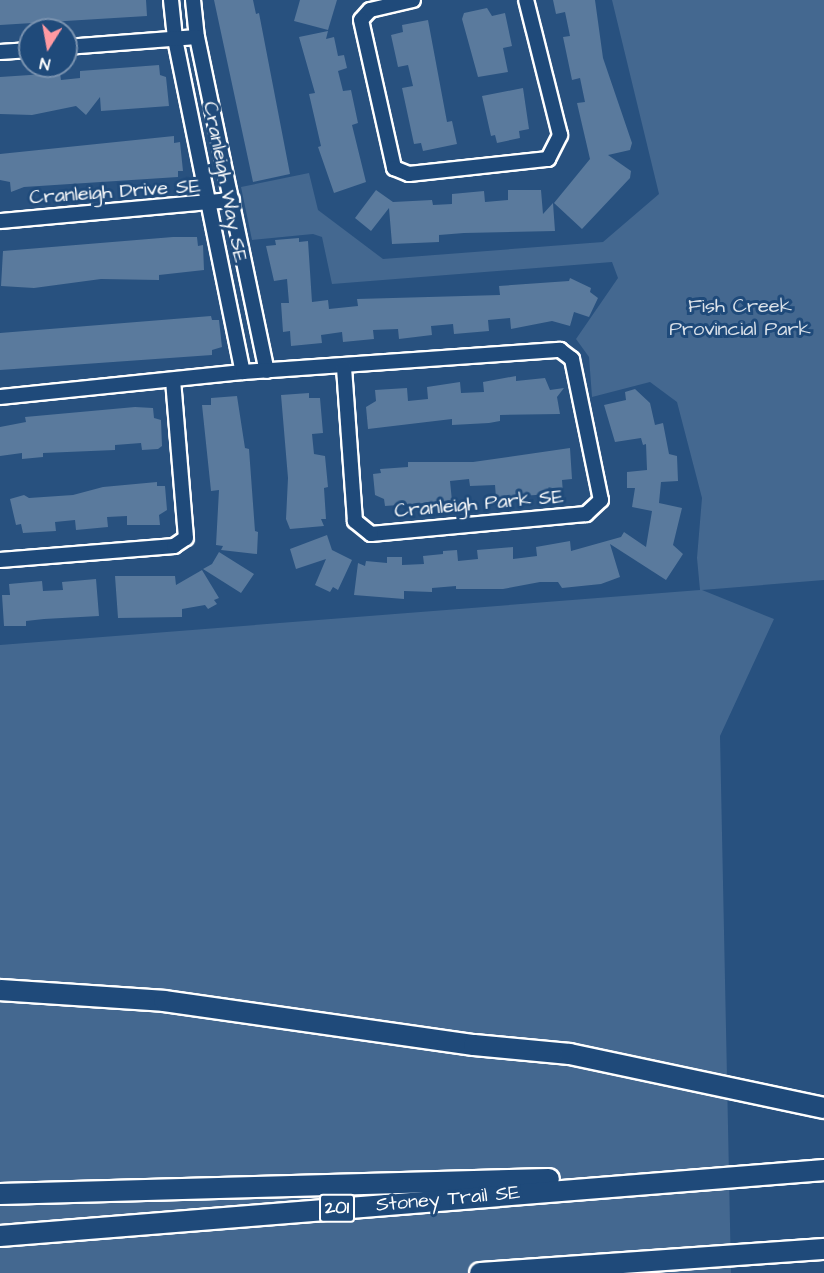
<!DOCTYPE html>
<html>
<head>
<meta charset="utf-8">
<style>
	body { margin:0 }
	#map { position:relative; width:824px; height:1273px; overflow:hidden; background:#28517f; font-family:"Architects Daughter",sans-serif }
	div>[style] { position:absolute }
	.green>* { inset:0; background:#446890 }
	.building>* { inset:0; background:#5a7a9d }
	.roads { filter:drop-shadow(2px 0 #fff) drop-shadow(-2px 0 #fff) drop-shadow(0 2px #fff) drop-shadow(0 -2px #fff) }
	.minor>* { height:14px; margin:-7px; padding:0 7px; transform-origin:7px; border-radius:7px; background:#1f4a7a }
	.highway>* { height:20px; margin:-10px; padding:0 10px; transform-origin:10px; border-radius:10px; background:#1f4a7a }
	span { translate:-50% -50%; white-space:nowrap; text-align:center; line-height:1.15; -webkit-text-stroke:6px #1f4a7a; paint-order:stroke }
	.shield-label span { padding:2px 4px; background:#1f4a7a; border:2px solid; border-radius:4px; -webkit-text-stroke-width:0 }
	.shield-label { font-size:18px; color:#fff; font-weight:700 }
	.street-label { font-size:20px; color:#fff }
	.park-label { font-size:20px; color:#dae1e9 }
	.north { position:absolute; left:18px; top:18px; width:60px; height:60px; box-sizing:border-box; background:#1f4a7a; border:2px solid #7992af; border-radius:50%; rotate:191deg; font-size:16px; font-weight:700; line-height:24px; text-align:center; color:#fff }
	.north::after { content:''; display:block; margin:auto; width:21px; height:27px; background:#ff9aa2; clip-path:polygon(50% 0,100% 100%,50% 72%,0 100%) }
</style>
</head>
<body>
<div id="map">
	<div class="green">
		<div style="clip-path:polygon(612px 0,824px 0,824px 580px,702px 590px,774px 619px,720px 736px,731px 1273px,0 1273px,0 645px,700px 590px,697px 558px,702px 498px,677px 402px,650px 382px,592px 397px,589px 357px,576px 339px,618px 278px,612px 262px,332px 284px,322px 237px,313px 234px,252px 240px,241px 187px,309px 173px,318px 210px,383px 259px,603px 242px,659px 194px)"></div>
	</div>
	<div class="building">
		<div style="clip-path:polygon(0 0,146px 0,147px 16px,0 25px)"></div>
		<div style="clip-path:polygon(214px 0,253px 0,256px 14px,259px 13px,290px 174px,253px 182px)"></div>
		<div style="clip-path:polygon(300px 0,337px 0,328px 30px,294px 21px)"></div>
		<div style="clip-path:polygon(553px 0,595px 0,603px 58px,632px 143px,630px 150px,608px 155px,631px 171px,630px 178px,582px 229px,554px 203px,590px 159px,577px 103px,585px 102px,580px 78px,572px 80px,563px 37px,570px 36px,565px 12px,556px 14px)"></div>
		<div style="clip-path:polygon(487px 8px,492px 16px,505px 13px,512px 46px,503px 48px,508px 72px,478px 77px,462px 19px,464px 13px)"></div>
		<div style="clip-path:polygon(428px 20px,447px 122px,452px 121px,457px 144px,423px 151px,421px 143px,414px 144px,402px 88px,413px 86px,408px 65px,398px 67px,391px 35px,403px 32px,402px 25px)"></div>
		<div style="clip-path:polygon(328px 31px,326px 39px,334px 37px,338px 56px,344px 55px,347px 68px,338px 71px,343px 91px,351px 90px,358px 123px,352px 125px,366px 182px,334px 193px,318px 147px,321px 146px,309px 94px,315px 93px,299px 37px)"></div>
		<div style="clip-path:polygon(159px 65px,160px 75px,166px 77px,169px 106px,101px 111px,100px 97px,86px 115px,76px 106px,32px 115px,0 114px,0 77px,60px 73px,61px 80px,80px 78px,80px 71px)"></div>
		<div style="clip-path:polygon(523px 88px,529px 129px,519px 131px,520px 138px,497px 143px,495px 135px,491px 136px,482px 96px)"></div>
		<div style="clip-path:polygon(174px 136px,174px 143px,180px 142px,183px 171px,178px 171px,178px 177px,24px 187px,11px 192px,10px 182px,0 180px,0 154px)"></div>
		<div style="clip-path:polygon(376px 190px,393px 202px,432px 200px,433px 205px,452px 204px,452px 194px,484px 191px,485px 202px,508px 200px,508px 190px,541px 190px,543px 214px,553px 203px,555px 231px,464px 233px,439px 235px,439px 242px,392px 244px,389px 208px,371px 231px,355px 218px)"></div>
		<div style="clip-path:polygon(173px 237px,197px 237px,198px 246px,203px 245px,204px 270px,159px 275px,159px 280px,101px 279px,34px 288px,1px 286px,3px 251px)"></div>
		<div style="clip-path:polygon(299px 238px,299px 242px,308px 241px,312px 302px,328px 300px,329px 309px,358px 306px,357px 299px,500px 295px,499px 286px,569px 281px,570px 278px,591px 288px,590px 292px,598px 298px,589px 317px,574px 312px,570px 326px,552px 321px,511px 329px,510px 318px,488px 320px,489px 331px,454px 334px,453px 324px,431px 326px,432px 335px,399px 339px,398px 329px,373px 330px,374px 339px,343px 342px,342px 332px,321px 335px,322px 343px,291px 346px,290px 331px,283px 332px,281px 303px,289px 303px,287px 279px,274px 281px,266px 246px,276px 245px,275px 240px)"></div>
		<div style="clip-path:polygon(211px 316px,212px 320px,219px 320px,222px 347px,212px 350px,212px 355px,0 370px,0 333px)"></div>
		<div style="clip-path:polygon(516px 376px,516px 381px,545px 378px,550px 390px,564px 388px,557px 397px,560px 414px,500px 415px,500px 421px,489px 423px,452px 425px,452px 419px,368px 429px,366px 407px,376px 401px,375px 390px,407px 388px,408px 401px,428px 399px,427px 387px,460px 382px,461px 393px,484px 392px,483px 382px)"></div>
		<div style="clip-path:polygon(635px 389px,650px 403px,655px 425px,663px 423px,669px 454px,677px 456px,678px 481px,661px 482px,659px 503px,682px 508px,673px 545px,683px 554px,666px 580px,610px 544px,620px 577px,601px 584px,562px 588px,558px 582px,540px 582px,503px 589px,456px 589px,456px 586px,432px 588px,432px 592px,404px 591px,404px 599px,354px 595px,358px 563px,365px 566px,366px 561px,387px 563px,387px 557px,402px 557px,402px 565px,424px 564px,423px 556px,443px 554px,443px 551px,457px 550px,458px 561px,478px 559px,477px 550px,513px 547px,513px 559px,537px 556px,536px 547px,570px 541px,571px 551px,621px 537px,624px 532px,646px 547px,652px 511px,632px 507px,635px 488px,627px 488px,627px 472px,647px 470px,646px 444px,643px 445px,641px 438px,615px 442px,604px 405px,626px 400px,625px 392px)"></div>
		<div style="clip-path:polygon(309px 393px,309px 398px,320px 398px,323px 433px,312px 434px,314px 454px,325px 456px,328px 487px,324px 488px,326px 519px,321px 519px,324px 526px,290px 529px,286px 519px,288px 478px,281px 395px)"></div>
		<div style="clip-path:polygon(237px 396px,245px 448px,249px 449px,255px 531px,258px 532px,257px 554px,221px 550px,223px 546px,216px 545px,219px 490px,211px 491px,202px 405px,211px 405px,211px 398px)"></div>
		<div style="clip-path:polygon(135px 407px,153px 408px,154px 418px,161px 420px,162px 446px,158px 449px,142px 450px,141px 443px,115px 445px,115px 450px,43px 453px,43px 457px,22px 459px,22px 453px,0 456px,0 427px,26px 422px,25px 417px)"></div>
		<div style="clip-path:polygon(570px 448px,572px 479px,562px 480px,563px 493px,496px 498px,495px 485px,470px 486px,469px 479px,450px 481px,452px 501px,385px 506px,384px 499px,375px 495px,373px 474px,381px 473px,380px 469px,408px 467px,408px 462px,473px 462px)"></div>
		<div style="clip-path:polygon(157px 482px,157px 486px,165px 486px,167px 510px,159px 515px,160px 525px,127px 525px,127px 516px,107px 517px,108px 527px,76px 530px,75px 520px,55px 522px,56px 531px,23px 533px,21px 524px,16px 525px,10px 499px,24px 495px,29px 498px,73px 495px,103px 487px)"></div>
		<div style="clip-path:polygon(327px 535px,332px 550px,352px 560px,338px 590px,333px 587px,330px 592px,315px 585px,326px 559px,296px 569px,290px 549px)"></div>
		<div style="clip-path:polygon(219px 552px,254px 574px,241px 593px,203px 569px,212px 564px)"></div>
		<div style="clip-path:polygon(202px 570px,219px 598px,214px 600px,217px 604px,208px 609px,205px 605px,182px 609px,182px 617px,118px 618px,115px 576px,175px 576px,176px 585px)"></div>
		<div style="clip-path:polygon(96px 579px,99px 616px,44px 619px,26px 621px,26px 626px,4px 626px,2px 595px,10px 595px,9px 584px,42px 581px,43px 591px,63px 590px,62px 582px)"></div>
	</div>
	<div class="roads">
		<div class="minor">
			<div style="left:171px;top:0;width:39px;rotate:84deg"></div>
			<div style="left:175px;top:39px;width:340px;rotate:78.5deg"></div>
			<div style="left:193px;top:0;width:37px;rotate:84deg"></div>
			<div style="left:197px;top:37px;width:341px;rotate:78.2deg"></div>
			<div style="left:413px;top:0;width:44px;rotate:166.9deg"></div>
			<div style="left:370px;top:10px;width:13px;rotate:132deg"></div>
			<div style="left:361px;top:20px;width:152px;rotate:77.4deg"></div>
			<div style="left:394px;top:168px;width:16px;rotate:22deg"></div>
			<div style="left:409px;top:174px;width:140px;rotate:-6.2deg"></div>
			<div style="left:548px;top:159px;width:27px;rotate:-63deg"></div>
			<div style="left:560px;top:135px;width:139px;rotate:-104.1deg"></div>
			<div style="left:66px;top:47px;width:131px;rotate:-4.4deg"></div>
			<div style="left:0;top:52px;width:30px;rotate:-4deg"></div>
			<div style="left:0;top:221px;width:233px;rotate:-5.2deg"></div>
			<div style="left:0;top:397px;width:244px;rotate:-5.9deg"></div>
			<div style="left:243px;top:372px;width:318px;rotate:-4deg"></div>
			<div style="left:560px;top:350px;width:15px;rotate:37deg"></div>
			<div style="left:572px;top:359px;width:144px;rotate:78.4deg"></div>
			<div style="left:601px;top:500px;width:21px;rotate:137deg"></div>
			<div style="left:586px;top:514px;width:216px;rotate:174.7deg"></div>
			<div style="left:371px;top:534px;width:21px;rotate:-141deg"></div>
			<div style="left:355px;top:521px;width:154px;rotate:-94.1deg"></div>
			<div style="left:0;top:560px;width:175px;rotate:-4.6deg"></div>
			<div style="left:174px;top:546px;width:14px;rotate:-34deg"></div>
			<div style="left:186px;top:538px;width:158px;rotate:-94.7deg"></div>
		</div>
		<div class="highway">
			<div style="left:0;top:990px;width:164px;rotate:3.8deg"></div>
			<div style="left:164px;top:1001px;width:313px;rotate:8.1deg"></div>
			<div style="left:474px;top:1045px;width:96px;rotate:5.4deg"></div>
			<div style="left:570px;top:1054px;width:260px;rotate:12deg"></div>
			<div style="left:0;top:1194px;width:549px;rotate:-1.57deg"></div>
			<div style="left:0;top:1236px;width:827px;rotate:-4.58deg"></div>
			<div style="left:480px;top:1273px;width:345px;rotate:-4deg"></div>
		</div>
	</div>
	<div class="shield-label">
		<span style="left:337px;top:1208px">201</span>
	</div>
	<div class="street-label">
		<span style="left:225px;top:182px;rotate:79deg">Cranleigh Way SE</span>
		<span style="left:115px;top:192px;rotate:-4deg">Cranleigh Drive SE</span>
		<span style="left:479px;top:504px;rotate:-5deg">Cranleigh Park SE</span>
		<span style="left:448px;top:1199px;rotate:-5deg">Stoney Trail SE</span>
	</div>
	<div class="park-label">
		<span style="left:740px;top:318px">Fish Creek<br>Provincial Park</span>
	</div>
	<div class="north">N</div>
</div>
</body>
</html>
